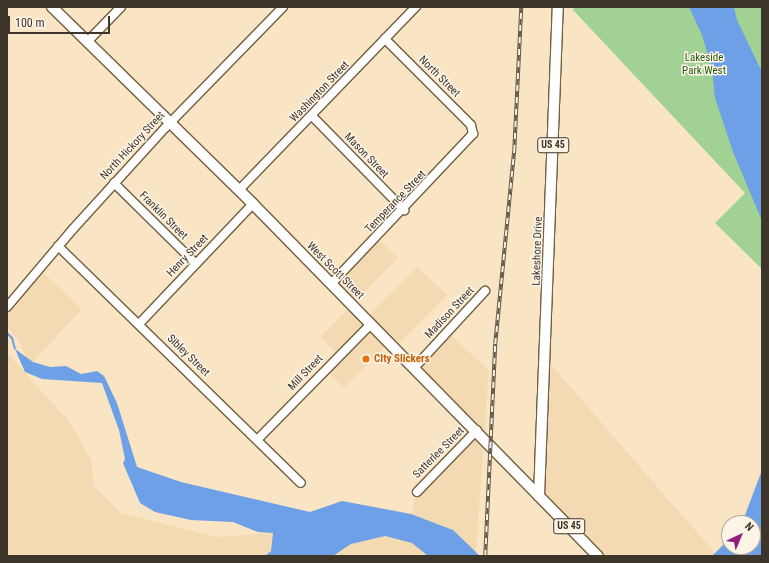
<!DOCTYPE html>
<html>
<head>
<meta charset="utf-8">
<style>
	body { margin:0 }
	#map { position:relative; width:769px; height:563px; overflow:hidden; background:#f9e5c4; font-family:"Roboto Condensed",sans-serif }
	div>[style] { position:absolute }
	.built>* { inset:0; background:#f3dab3 }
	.green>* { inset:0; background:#a1d294 }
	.water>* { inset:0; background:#6da0e6 }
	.stream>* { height:2px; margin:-1px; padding:0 1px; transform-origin:1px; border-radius:1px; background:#6da0e6 }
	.roads { filter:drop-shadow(1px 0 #726043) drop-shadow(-1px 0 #726043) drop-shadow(0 1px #726043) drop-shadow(0 -1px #726043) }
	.minor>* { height:8px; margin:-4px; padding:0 4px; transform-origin:4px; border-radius:4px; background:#fff }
	.major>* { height:10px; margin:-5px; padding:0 5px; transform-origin:5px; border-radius:5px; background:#fff }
	.rail>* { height:3.5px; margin-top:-1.75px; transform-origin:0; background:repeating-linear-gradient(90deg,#fcf4e7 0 6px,#655a4a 0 12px); box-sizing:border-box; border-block:1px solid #655a4a }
	.dots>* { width:11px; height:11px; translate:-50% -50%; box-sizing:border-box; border:2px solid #fcf4e7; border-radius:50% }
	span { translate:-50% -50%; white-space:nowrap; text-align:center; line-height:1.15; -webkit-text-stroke:3px #fcf4e7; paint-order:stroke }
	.shield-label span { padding:1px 3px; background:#fcf4e7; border:1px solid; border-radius:3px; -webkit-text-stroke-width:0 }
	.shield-label { font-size:10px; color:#3d3529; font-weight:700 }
	.park-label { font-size:11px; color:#255b13 }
	.street-label { font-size:11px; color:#3d3529 }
	.food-label { font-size:11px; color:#c56008; font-weight:700 }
	.left { translate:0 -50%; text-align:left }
	.frame { position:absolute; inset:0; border:8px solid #3d3529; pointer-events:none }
	.north { position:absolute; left:721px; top:515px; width:40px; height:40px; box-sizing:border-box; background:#fcf4e7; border:1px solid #b0a89b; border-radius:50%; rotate:44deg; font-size:11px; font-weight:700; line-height:16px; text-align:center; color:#3d3529 }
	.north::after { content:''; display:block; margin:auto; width:14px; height:18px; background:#921e7d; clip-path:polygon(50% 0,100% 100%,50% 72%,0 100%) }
	.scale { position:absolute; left:8px; top:16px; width:102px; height:18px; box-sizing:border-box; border:2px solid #3d3529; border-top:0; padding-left:5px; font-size:12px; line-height:14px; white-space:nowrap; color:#3d3529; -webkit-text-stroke:3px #fcf4e7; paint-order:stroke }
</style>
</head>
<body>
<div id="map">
	<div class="built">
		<div style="clip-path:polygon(377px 238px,398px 258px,352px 305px,366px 319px,417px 267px,447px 295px,394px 348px,389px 343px,344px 388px,325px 370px,339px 356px,320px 337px,352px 305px,331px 284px)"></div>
		<div style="clip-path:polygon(39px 269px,82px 309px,33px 362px,27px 359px,21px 345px,7px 326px,7px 307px)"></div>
		<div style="clip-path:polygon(448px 332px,489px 371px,476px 554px,453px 530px,411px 514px,417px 492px,477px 431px,414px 368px)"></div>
		<div style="clip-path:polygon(7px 353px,68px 420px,91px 460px,94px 486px,121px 513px,216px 537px,273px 533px,271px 551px,265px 556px,7px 556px)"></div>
		<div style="clip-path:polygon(546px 359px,715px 553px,712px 556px,598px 556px,539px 496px)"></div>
		<div style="clip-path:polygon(385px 536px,412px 543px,428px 556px,333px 556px,351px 544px)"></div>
	</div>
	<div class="green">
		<div style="clip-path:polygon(574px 7px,762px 7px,762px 269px,715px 223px,745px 193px,573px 10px)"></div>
	</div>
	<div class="water">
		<div style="clip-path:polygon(689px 7px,734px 7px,737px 20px,762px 72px,762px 221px,733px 152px,715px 98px,712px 69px,702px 35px)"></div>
		<div style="clip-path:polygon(15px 349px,33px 362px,50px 367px,66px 366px,81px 374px,97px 371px,104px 376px,117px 403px,137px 467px,181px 482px,310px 512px,342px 501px,411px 514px,453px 530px,480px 556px,428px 556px,412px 543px,385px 536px,351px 544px,333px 556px,265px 556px,271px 551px,273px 533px,258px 532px,233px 522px,191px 520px,155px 512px,140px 503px,123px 463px,125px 459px,119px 430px,102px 383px,42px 379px,25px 372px)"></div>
		<div style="clip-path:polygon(762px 470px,762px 556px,712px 556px,729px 539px,729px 547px,753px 547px,753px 523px,742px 523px)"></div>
	</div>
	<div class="stream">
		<div style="left:7px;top:333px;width:7px;rotate:45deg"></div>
		<div style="left:12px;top:338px;width:11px;rotate:75deg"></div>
	</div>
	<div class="roads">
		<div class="minor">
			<div style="left:88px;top:41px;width:47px;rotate:-45.9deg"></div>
			<div style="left:312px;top:116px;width:132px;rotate:45.6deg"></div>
			<div style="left:114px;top:183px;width:115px;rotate:44.6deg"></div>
			<div style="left:239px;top:190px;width:255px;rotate:-46deg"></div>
			<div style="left:58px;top:246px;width:339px;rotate:44.3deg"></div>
			<div style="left:331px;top:284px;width:207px;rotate:-46.6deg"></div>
			<div style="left:473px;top:134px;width:9px;rotate:-103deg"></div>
			<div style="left:471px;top:125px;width:122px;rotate:-135deg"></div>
			<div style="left:7px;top:307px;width:102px;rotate:-49.8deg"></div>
			<div style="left:73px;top:229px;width:137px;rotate:-47.7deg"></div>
			<div style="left:165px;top:128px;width:169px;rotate:-45.7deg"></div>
			<div style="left:139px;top:324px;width:166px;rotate:-46.5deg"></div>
			<div style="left:414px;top:368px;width:105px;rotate:-47.3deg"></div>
			<div style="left:258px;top:439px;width:161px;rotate:-45.5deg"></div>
			<div style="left:417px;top:492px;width:86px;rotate:-45.9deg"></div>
		</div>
		<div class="major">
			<div style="left:52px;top:7px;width:281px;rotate:44.4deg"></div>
			<div style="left:253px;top:204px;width:493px;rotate:45.6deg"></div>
			<div style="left:539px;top:496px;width:489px;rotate:-87.8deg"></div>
		</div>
	</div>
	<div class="rail">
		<div style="left:485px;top:556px;width:212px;rotate:-87.3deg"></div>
		<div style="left:495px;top:344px;width:194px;rotate:-84.4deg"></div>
		<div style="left:514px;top:151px;width:144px;rotate:-87.2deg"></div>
	</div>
	<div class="dots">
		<div style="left:366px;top:359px;background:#e8710a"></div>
	</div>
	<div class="shield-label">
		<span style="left:553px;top:145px">US 45</span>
		<span style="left:569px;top:526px">US 45</span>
	</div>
	<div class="park-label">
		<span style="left:704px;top:65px">Lakeside<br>Park West</span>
	</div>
	<div class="street-label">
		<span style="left:439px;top:77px;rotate:45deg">North Street</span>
		<span style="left:320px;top:92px;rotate:-46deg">Washington Street</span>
		<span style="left:133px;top:146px;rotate:-47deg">North Hickory Street</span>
		<span style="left:366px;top:156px;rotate:46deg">Mason Street</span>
		<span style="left:396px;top:202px;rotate:-46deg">Temperance Street</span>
		<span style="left:163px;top:216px;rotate:45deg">Franklin Street</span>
		<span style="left:538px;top:251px;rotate:-88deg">Lakeshore Drive</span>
		<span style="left:188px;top:256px;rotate:-46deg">Henry Street</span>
		<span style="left:335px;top:271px;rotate:45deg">West Scott Street</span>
		<span style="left:450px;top:313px;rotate:-47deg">Madison Street</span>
		<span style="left:188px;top:356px;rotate:44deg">Sibley Street</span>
		<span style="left:306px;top:373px;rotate:-46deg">Mill Street</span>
		<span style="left:439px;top:453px;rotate:-45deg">Satterlee Street</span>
	</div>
	<div class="food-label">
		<span class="left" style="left:374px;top:359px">CIty Slickers</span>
	</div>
	<div class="frame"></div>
	<div class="north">N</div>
	<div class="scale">100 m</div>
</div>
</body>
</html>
